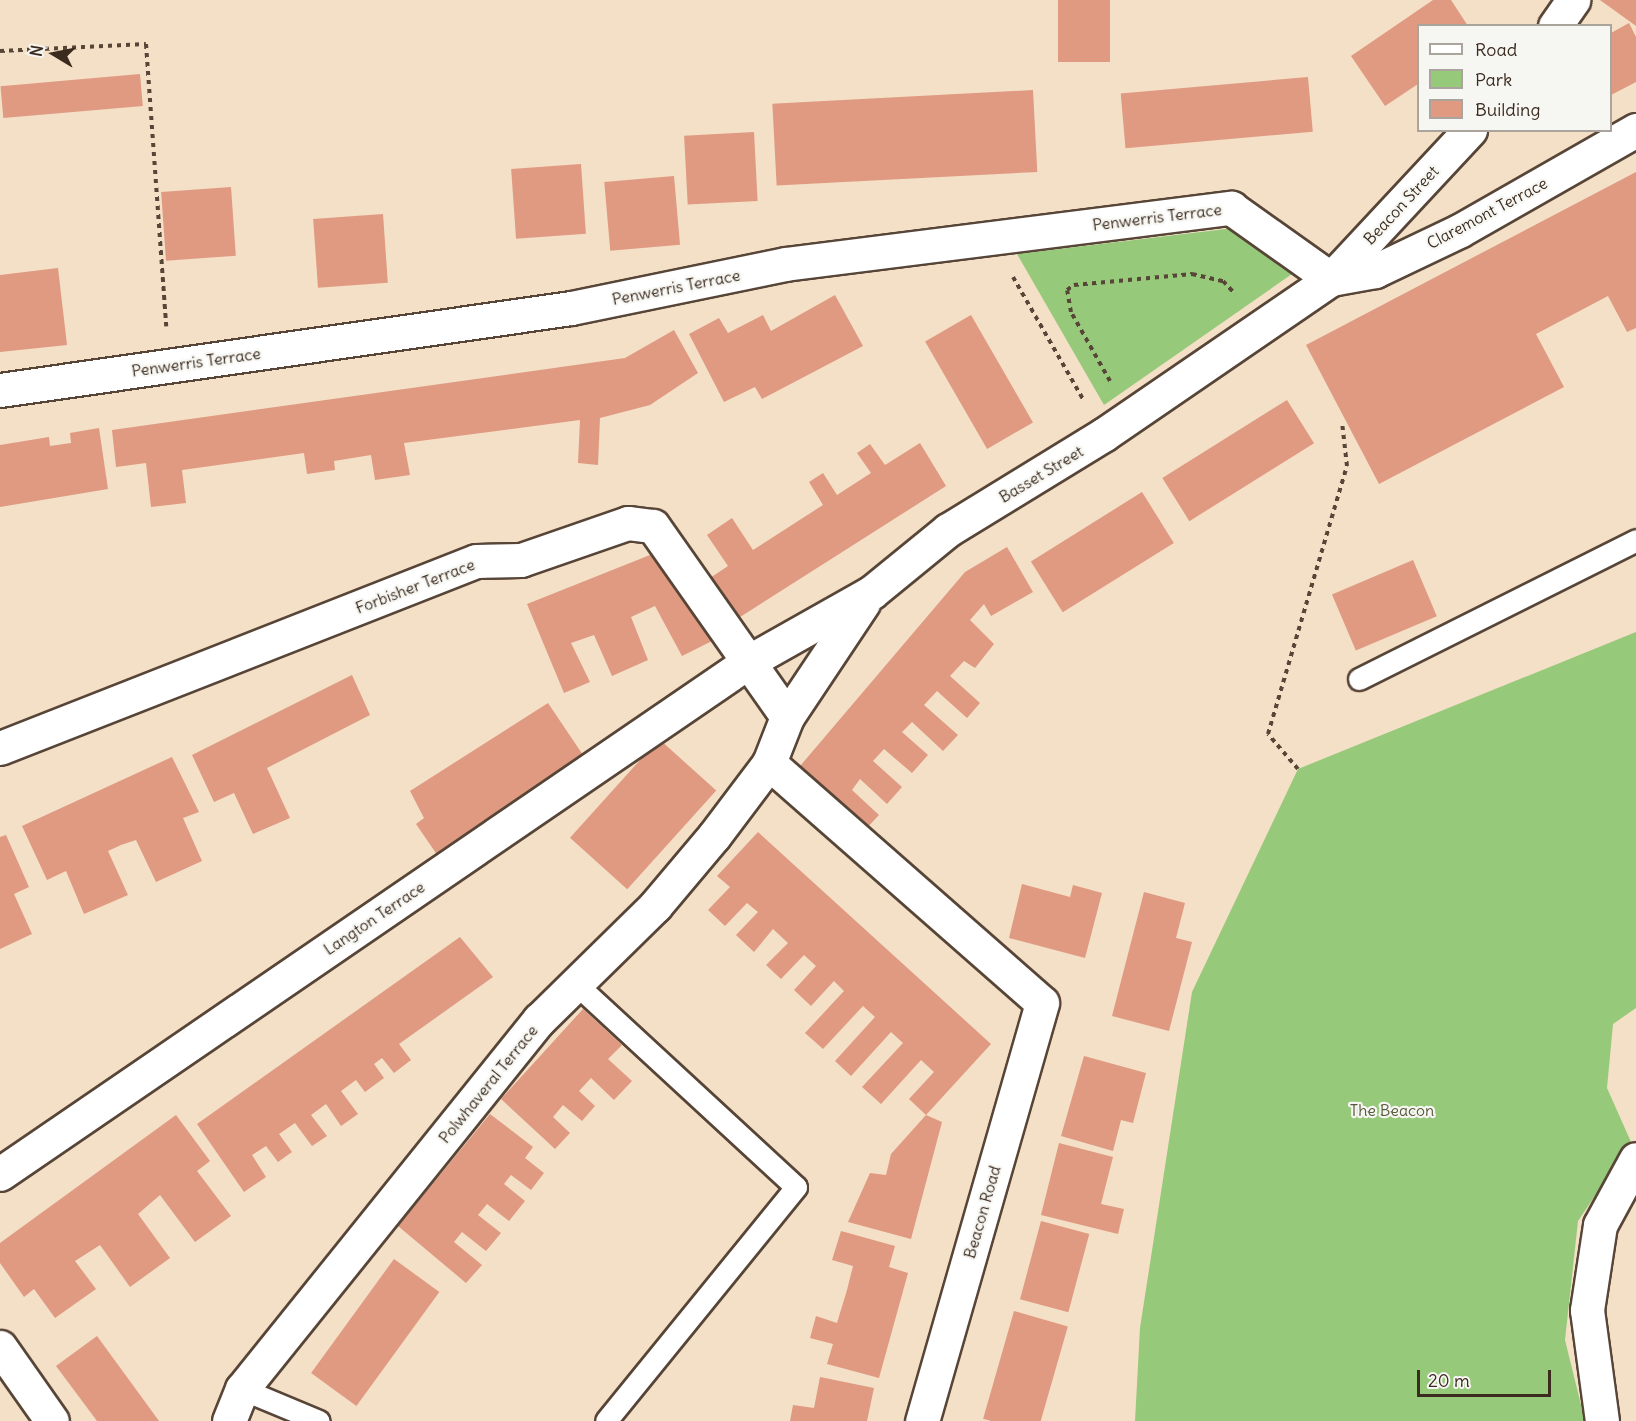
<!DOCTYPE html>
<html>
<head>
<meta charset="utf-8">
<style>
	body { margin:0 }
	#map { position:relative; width:1636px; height:1421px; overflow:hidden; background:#f4dfc7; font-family:Delius,sans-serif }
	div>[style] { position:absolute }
	.green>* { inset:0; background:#97c97a }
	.building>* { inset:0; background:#df9a81; transform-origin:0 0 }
	.path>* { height:4px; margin-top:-2px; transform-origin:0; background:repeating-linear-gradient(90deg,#574537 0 4.5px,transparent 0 9px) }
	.roads { filter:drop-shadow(2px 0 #574537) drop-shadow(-2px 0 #574537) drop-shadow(0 2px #574537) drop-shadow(0 -2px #574537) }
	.service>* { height:21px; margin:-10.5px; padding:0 10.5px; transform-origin:10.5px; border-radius:10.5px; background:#fff }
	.minor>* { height:33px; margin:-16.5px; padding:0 16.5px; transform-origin:16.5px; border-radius:16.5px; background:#fff }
	.tertiary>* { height:33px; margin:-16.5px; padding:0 16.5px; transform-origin:16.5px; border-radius:16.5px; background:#fff }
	span { translate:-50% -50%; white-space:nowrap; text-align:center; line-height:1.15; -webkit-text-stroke:4.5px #f6f6f2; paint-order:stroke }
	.street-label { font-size:16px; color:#3b2a1e }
	.park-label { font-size:16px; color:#575a3a }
	.legend { position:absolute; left:1417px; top:24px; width:195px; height:108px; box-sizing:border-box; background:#f6f6f2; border:2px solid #aba49d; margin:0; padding:8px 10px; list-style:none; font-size:18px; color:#3b2a1e }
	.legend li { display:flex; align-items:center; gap:12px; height:30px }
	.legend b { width:30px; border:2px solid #aba49d }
	.north { position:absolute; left:24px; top:24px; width:60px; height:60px; -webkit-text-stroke:4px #f6f6f2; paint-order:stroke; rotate:280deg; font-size:16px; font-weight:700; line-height:24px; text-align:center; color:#3b2a1e }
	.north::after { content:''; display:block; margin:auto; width:21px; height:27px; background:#3b2a1e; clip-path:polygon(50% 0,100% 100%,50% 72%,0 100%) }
	.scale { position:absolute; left:1417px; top:1370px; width:134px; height:27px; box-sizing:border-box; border:3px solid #3b2a1e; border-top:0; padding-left:8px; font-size:18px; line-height:21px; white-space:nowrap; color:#3b2a1e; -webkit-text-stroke:4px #f6f6f2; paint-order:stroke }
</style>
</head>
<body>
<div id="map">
	<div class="green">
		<div style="clip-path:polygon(1234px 228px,1292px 274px,1104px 405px,1017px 254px)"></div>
		<div style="clip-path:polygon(1636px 632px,1636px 1008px,1613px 1024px,1607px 1088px,1631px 1142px,1578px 1221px,1565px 1340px,1585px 1421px,1135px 1421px,1140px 1328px,1192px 992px,1298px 769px)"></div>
	</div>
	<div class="building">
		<div style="left:1058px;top:0;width:52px;height:62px"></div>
		<div style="clip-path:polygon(1433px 0,1451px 0,1468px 26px,1418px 26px,1418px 84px,1385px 106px,1351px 56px)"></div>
		<div style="clip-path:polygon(1600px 0,1636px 0,1636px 26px)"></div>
		<div style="clip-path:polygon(1629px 23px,1636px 37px,1636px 82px,1611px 95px,1611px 33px)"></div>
		<div style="left:140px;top:74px;width:32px;height:140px;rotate:85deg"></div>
		<div style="left:1308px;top:77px;width:55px;height:188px;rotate:85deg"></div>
		<div style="left:1033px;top:90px;width:82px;height:261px;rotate:87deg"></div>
		<div style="left:754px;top:132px;width:69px;height:70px;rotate:87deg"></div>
		<div style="left:581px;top:164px;width:70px;height:70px;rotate:86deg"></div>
		<div style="clip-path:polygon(1636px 172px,1636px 328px,1627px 332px,1608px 296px,1536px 334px,1564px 387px,1379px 484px,1306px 345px)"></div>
		<div style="left:674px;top:176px;width:69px;height:70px;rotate:85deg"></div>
		<div style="left:231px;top:187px;width:69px;height:70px;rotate:86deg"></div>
		<div style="left:383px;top:214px;width:69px;height:70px;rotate:86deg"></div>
		<div style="clip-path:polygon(58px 268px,67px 345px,0 352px,0 275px)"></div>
		<div style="clip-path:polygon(835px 295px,863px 346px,762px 399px,755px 387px,724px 402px,689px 334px,719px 318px,728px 333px,763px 315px,771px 331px)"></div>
		<div style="left:971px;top:315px;width:124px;height:53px;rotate:60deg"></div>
		<div style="clip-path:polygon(674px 330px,698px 373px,650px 405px,600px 418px,598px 465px,578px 463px,580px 420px,404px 443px,410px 475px,375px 480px,371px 455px,334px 461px,335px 470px,307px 474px,304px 453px,182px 470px,186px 503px,151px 507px,146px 463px,116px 467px,112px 430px,625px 358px)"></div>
		<div style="left:1287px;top:400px;width:51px;height:147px;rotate:58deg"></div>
		<div style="clip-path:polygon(99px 428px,108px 489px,0 507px,0 445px,49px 437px,50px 446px,71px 443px,70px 433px)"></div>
		<div style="clip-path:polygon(920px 443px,946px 486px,737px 619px,710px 578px,728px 566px,707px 535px,732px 518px,753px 550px,823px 505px,809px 482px,823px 473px,837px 495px,871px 473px,857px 453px,870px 444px,885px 465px)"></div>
		<div style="left:1142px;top:492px;width:60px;height:131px;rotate:58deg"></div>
		<div style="clip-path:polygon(1007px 547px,1033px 592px,991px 616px,984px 604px,970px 620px,994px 644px,975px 668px,964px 661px,950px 676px,980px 703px,967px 718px,937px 691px,924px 705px,958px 735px,943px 751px,912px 722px,902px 732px,928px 755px,912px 773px,884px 749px,873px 761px,902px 787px,887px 804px,860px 779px,852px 790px,879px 815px,863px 832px,795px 772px,965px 572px)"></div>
		<div style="clip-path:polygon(655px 553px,712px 641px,682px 656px,655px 606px,631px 617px,648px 660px,612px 676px,594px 635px,571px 643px,590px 682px,564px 693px,527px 604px)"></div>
		<div style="left:1413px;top:560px;width:61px;height:88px;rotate:67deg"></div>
		<div style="clip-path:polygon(352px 675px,370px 715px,267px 768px,290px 818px,253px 834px,234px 793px,214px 802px,192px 755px)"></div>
		<div style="clip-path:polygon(548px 703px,587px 761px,440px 859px,416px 824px,424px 818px,410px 791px)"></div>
		<div style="left:659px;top:739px;width:77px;height:133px;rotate:42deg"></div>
		<div style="clip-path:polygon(172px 757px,199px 812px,183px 818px,202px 861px,156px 882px,136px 840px,121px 845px,108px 851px,128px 895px,84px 914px,66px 871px,47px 880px,22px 826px)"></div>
		<div style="clip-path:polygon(758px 832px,991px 1044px,926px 1115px,909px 1099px,934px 1072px,921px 1060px,881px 1104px,862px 1087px,903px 1043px,891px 1032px,851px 1076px,835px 1061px,875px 1017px,863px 1006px,823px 1049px,805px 1033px,844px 991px,834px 981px,811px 1006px,794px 990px,816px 966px,804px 955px,781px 979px,766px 965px,788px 943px,773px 929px,754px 952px,736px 935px,758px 912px,747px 903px,725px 926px,708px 910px,730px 887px,717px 876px)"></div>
		<div style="clip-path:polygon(6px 835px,29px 887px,14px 894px,32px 934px,0 949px,0 837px)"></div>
		<div style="clip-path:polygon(1022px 884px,1070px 897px,1073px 885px,1102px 893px,1085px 958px,1009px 938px)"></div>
		<div style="clip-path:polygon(1144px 892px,1185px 903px,1176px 938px,1192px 942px,1169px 1031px,1112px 1016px)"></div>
		<div style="clip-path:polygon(460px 937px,493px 977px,399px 1044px,411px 1060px,394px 1073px,382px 1058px,374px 1064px,384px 1078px,365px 1092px,356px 1080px,341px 1091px,358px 1114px,341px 1126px,326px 1104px,311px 1115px,327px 1136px,312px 1146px,295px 1123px,279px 1134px,292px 1152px,278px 1162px,266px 1146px,252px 1155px,266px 1177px,244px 1192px,197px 1124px)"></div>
		<div style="clip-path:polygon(583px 1009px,622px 1045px,608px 1059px,632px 1081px,614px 1100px,591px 1078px,579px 1091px,595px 1106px,582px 1121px,563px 1105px,553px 1117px,570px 1133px,555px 1149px,501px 1099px)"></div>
		<div style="clip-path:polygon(1084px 1056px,1146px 1073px,1133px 1123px,1121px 1120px,1113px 1151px,1061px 1136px)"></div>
		<div style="clip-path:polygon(490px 1114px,533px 1147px,525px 1158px,544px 1173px,531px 1190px,511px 1175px,504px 1184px,525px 1201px,509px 1221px,487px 1204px,478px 1215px,501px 1233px,486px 1251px,462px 1232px,454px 1242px,482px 1265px,466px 1283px,398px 1226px)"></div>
		<div style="clip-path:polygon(176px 1115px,210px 1161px,197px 1171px,231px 1216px,195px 1242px,160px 1195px,138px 1214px,170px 1258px,130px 1287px,100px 1245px,75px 1261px,96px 1289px,55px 1318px,34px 1289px,24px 1297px,0 1263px,0 1243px)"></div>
		<div style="clip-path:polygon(926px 1115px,942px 1122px,911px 1239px,848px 1222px,870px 1173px,886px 1175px,891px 1154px)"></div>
		<div style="clip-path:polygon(1059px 1143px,1113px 1157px,1101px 1204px,1124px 1209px,1118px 1234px,1041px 1215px)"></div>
		<div style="left:1041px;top:1221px;width:50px;height:81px;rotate:15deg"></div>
		<div style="clip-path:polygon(841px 1231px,895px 1246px,889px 1267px,908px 1273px,879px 1378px,827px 1364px,833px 1344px,810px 1338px,816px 1316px,837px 1323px,847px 1290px,853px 1266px,832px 1260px)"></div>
		<div style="left:394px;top:1259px;width:56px;height:141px;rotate:36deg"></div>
		<div style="left:1014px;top:1311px;width:56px;height:112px;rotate:16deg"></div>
		<div style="clip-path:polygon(97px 1336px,159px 1421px,97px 1421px,56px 1366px)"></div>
		<div style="clip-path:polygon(820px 1377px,874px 1388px,867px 1421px,790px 1421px,793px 1405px,814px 1408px)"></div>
	</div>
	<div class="path">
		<div style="left:0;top:51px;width:146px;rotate:-2.7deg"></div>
		<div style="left:146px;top:44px;width:283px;rotate:85.9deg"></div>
		<div style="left:1013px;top:277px;width:143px;rotate:60.2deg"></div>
		<div style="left:1110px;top:381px;width:79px;rotate:-119.5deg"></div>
		<div style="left:1071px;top:312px;width:22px;rotate:-100deg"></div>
		<div style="left:1067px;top:290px;width:9px;rotate:-36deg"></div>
		<div style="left:1074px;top:285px;width:119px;rotate:-5.3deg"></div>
		<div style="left:1192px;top:274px;width:32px;rotate:13deg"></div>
		<div style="left:1223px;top:281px;width:18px;rotate:47deg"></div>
		<div style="left:1298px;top:769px;width:46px;rotate:-130.6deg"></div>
		<div style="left:1268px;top:734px;width:279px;rotate:-73.6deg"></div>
		<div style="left:1347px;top:466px;width:44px;rotate:-96.5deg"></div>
	</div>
	<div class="roads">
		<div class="service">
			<div style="left:1359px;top:679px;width:310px;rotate:-26.6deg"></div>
			<div style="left:576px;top:984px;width:299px;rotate:42.7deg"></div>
			<div style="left:796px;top:1187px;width:301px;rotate:129.1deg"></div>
			<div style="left:242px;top:1389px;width:83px;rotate:22.6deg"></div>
		</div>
		<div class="minor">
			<div style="left:0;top:390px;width:577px;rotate:-8.17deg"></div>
			<div style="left:571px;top:308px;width:218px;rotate:-11.6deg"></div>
			<div style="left:785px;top:264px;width:450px;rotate:-7.2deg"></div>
			<div style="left:1231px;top:208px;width:123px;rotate:35.4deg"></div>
			<div style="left:1331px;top:279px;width:276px;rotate:145.6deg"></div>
			<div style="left:1103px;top:435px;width:182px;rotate:148.5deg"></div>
			<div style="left:948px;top:530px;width:98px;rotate:140.8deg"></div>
			<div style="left:872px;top:592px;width:142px;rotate:150.6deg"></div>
			<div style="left:748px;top:662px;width:906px;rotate:145.61deg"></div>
			<div style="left:0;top:748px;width:511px;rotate:-21.45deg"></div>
			<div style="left:476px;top:561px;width:45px;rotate:-1.3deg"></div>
			<div style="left:521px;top:560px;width:113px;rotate:-19.1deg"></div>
			<div style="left:628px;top:523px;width:25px;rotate:7deg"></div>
			<div style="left:653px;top:526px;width:233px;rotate:54.9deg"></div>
			<div style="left:769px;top:763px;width:363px;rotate:41.3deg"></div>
			<div style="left:1042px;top:1003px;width:435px;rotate:106deg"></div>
			<div style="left:0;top:1347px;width:90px;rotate:54.9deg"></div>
			<div style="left:229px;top:1421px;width:35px;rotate:-68deg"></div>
			<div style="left:242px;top:1389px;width:474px;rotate:-51.2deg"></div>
			<div style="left:539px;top:1020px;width:163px;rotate:-44.5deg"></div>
			<div style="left:655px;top:906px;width:92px;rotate:-49.9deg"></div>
			<div style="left:714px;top:836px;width:91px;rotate:-53deg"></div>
			<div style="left:769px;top:763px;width:49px;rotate:-68.6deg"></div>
			<div style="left:787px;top:717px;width:137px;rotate:-56.3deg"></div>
			<div style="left:1602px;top:1421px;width:112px;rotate:-97.7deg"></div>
			<div style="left:1587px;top:1310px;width:86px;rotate:-81.3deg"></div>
			<div style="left:1600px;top:1225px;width:75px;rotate:-61.4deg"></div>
		</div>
		<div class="tertiary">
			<div style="left:1555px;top:26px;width:32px;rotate:-55deg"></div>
			<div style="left:1331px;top:279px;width:45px;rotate:-10.3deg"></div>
			<div style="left:1375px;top:271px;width:93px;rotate:-25.5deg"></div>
			<div style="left:1459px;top:231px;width:204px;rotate:-29.7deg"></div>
			<div style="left:1331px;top:279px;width:204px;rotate:-47deg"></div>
		</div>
	</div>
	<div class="street-label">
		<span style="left:1401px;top:205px;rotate:-47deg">Beacon Street</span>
		<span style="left:1487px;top:213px;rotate:-28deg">Claremont Terrace</span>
		<span style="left:1157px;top:217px;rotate:-7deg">Penwerris Terrace</span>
		<span style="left:676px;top:287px;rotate:-11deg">Penwerris Terrace</span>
		<span style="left:196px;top:362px;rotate:-8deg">Penwerris Terrace</span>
		<span style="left:1041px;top:474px;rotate:-31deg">Basset Street</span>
		<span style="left:415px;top:586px;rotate:-21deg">Forbisher Terrace</span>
		<span style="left:374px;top:918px;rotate:-34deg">Langton Terrace</span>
		<span style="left:488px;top:1084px;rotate:-51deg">Polwhaveral Terrace</span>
		<span style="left:982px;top:1212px;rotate:-74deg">Beacon Road</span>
	</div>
	<div class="park-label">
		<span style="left:1392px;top:1110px">The Beacon</span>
	</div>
	<ul class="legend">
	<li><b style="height:8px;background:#fff"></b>Road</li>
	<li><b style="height:16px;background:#97c97a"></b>Park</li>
	<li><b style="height:16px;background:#df9a81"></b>Building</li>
	</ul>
	<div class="north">N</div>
	<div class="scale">20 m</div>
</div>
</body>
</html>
